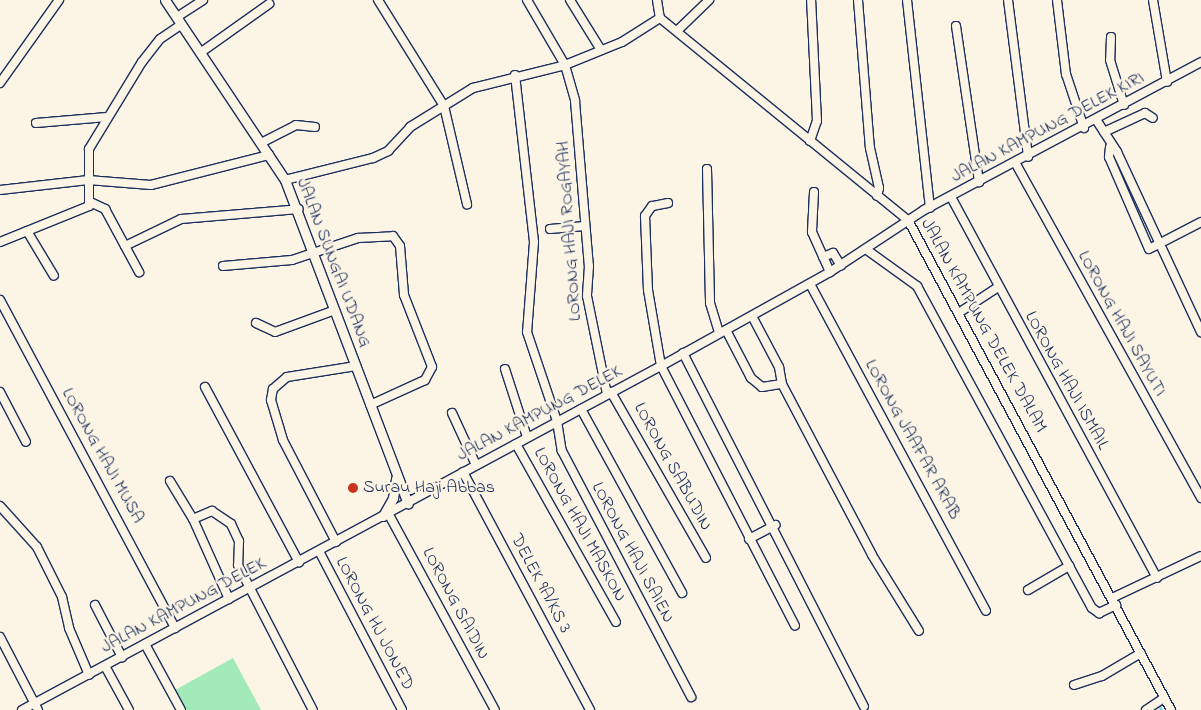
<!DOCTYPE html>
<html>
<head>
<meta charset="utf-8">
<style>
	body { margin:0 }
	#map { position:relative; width:1201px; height:710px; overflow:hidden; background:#fcf5e5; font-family:"Indie Flower",sans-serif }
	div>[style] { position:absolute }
	.green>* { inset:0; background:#a2eab8 }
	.stream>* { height:2.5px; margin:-1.25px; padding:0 1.25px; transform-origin:1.25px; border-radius:1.25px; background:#89d8e8 }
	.roads { filter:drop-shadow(1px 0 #1b2f5e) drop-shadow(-1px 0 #1b2f5e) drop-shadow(0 1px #1b2f5e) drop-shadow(0 -1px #1b2f5e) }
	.minor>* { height:8px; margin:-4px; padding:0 4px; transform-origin:4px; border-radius:4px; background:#fcf5e5 }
	.tertiary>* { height:9px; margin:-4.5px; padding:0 4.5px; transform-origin:4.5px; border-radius:4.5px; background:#fcf5e5 }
	.dots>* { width:14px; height:14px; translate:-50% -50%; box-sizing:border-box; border:2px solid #fcf5e5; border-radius:50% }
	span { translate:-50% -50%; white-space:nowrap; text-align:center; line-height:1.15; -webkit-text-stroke:4.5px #fcf5e5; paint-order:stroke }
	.street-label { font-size:18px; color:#1b2f5e }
	.poi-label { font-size:18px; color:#1b2f5e }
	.left { translate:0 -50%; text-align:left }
</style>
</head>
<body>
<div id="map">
	<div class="green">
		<div style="clip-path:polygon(233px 658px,261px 710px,186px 710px,175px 690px)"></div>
	</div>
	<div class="stream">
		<div style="left:1160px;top:707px;width:4px;rotate:56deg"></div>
	</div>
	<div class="roads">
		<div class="minor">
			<div style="left:378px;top:0;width:125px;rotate:58.1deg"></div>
			<div style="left:444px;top:106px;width:101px;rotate:76.8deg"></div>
			<div style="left:527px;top:0;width:75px;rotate:59.7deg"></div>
			<div style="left:565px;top:65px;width:37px;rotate:74deg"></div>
			<div style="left:575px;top:101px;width:166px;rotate:85.2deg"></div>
			<div style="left:589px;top:266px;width:30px;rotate:94deg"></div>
			<div style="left:587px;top:296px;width:100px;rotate:78.5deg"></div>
			<div style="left:570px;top:0;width:59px;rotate:58.2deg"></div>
			<div style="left:657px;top:0;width:18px;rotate:81deg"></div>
			<div style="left:858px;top:0;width:148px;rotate:85.4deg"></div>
			<div style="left:870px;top:148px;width:41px;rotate:77.3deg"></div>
			<div style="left:879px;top:188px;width:8px;rotate:104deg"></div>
			<div style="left:907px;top:0;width:209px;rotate:83.7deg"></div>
			<div style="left:1008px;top:0;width:158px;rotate:82.7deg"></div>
			<div style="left:1057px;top:0;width:75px;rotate:83.1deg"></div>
			<div style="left:1066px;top:74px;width:57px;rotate:71.6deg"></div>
			<div style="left:1153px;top:0;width:83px;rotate:80.3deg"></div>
			<div style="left:177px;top:17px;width:31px;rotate:-33deg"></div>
			<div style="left:660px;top:18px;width:320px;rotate:39.2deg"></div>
			<div style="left:908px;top:220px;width:556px;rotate:61.78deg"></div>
			<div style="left:956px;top:26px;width:158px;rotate:81.6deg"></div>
			<div style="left:679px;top:29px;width:42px;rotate:-44deg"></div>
			<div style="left:1111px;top:37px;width:23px;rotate:92deg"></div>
			<div style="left:1110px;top:60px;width:47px;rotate:72.7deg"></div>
			<div style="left:200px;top:53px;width:85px;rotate:-35.4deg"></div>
			<div style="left:515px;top:75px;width:168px;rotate:83.5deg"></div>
			<div style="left:534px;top:242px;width:90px;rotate:94.4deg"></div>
			<div style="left:527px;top:332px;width:94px;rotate:71.4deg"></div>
			<div style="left:557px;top:421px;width:30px;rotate:81deg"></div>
			<div style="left:562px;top:451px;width:278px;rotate:62.3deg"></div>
			<div style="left:0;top:83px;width:102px;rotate:-54.6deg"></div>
			<div style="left:1097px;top:121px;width:37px;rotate:57deg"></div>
			<div style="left:1117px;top:152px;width:199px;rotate:65deg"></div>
			<div style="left:36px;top:123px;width:71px;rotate:-4.8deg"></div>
			<div style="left:1104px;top:132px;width:45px;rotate:-24.9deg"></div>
			<div style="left:1145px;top:113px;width:9px;rotate:32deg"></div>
			<div style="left:810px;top:141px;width:21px;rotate:-71deg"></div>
			<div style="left:817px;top:121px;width:121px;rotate:-92.8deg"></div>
			<div style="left:261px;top:143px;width:39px;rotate:-27deg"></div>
			<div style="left:296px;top:125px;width:19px;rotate:6deg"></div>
			<div style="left:1110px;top:147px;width:10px;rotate:96deg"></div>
			<div style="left:1109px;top:157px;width:100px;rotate:66.5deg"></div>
			<div style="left:1149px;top:249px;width:59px;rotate:-27.4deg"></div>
			<div style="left:1016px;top:164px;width:382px;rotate:61deg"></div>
			<div style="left:707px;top:169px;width:134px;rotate:88.7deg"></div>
			<div style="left:710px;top:303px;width:31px;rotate:73deg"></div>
			<div style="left:285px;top:180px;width:91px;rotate:-14deg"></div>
			<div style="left:373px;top:158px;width:17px;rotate:-25deg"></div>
			<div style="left:388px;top:151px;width:33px;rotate:-47deg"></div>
			<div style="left:410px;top:127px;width:74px;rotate:-31.8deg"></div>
			<div style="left:473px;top:88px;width:95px;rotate:-14deg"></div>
			<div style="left:565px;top:65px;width:61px;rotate:-22deg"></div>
			<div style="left:622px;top:42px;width:45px;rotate:-32.3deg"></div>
			<div style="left:0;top:190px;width:89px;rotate:-6.5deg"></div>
			<div style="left:88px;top:180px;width:63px;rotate:4.5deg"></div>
			<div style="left:151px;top:185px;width:122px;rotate:-14.3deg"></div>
			<div style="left:814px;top:192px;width:40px;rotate:92.9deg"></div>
			<div style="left:812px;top:232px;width:44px;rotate:65.8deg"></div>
			<div style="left:951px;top:197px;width:433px;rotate:61.6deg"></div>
			<div style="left:90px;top:202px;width:17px;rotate:25deg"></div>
			<div style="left:105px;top:209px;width:72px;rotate:61.6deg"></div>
			<div style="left:668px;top:203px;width:16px;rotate:169deg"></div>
			<div style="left:652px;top:206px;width:12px;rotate:125deg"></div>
			<div style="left:645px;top:216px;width:74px;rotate:87.7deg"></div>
			<div style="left:648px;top:290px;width:77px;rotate:80.3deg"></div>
			<div style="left:661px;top:366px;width:292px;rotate:62.7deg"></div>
			<div style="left:550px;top:229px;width:35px;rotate:-5deg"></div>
			<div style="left:27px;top:231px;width:52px;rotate:59deg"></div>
			<div style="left:0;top:242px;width:96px;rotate:-22deg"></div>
			<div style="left:89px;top:206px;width:57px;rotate:-90deg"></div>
			<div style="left:89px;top:149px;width:102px;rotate:-58.7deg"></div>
			<div style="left:142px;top:62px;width:29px;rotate:-52deg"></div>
			<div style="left:160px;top:39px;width:25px;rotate:-34deg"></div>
			<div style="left:125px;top:246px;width:62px;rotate:-25.7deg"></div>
			<div style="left:181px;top:219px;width:118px;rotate:-4.8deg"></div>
			<div style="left:867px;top:250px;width:62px;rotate:35.8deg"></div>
			<div style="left:917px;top:286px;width:366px;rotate:61.5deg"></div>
			<div style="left:1092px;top:608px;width:9px;rotate:36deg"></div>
			<div style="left:1099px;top:613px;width:19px;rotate:-25deg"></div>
			<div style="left:823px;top:257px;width:11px;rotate:-22deg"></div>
			<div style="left:833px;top:253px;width:15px;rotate:58deg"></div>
			<div style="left:223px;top:266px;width:69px;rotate:-5deg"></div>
			<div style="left:292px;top:260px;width:70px;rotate:-18.4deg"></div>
			<div style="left:358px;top:238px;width:35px;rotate:-3deg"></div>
			<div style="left:393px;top:236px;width:12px;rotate:55deg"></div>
			<div style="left:400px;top:246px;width:49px;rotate:85.3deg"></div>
			<div style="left:404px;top:295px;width:77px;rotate:68.7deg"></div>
			<div style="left:432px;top:367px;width:15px;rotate:118deg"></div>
			<div style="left:425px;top:380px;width:60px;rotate:155.6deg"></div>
			<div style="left:810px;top:284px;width:371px;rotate:61.7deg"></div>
			<div style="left:0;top:300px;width:372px;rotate:61.9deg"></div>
			<div style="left:960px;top:312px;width:45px;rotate:-33.3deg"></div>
			<div style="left:752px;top:316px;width:58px;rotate:62.1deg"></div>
			<div style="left:779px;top:367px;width:17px;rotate:80deg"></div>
			<div style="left:782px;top:384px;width:193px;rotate:62.2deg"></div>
			<div style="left:872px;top:555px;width:89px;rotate:58.3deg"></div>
			<div style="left:256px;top:323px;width:21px;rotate:25deg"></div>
			<div style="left:275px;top:332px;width:64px;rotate:-20.1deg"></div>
			<div style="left:726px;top:330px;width:54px;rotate:62.5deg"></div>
			<div style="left:751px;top:378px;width:14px;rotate:39deg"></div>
			<div style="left:762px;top:387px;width:20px;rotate:-9deg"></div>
			<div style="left:683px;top:353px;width:397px;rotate:62.9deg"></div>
			<div style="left:505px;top:369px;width:71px;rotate:72.1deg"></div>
			<div style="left:205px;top:387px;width:199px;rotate:61.8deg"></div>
			<div style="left:0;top:392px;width:56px;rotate:62.5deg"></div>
			<div style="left:611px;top:392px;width:191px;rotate:60.2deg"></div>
			<div style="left:581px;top:409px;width:210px;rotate:61.2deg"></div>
			<div style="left:452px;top:413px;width:57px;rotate:65.2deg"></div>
			<div style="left:516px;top:444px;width:204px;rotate:60.7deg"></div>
			<div style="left:463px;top:472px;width:270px;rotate:61.9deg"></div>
			<div style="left:170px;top:481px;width:44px;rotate:58.8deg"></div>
			<div style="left:0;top:506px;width:55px;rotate:47.9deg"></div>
			<div style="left:37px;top:547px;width:56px;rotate:63.4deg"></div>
			<div style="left:62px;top:597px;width:32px;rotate:77deg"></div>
			<div style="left:69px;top:628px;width:51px;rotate:66.9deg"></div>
			<div style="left:388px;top:513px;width:224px;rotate:61.5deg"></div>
			<div style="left:749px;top:539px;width:30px;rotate:-28deg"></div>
			<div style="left:336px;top:542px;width:115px;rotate:-117.5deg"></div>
			<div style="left:283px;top:440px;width:42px;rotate:-106.7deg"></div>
			<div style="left:271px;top:400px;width:11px;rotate:-80deg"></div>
			<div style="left:273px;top:389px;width:18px;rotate:-41deg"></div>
			<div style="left:287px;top:377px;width:70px;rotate:-9.1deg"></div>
			<div style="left:319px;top:551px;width:179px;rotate:62.4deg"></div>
			<div style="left:1028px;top:590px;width:48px;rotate:-30.3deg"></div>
			<div style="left:1112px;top:598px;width:98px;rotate:-25.3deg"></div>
			<div style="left:229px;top:599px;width:88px;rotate:-114.2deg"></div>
			<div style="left:193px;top:519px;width:21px;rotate:-23deg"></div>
			<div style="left:212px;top:511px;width:23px;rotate:34deg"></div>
			<div style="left:231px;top:524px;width:19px;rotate:65deg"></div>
			<div style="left:239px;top:541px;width:24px;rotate:92deg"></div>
			<div style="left:238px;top:565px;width:163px;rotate:62.7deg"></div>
			<div style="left:95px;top:605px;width:59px;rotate:62.6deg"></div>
			<div style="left:0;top:637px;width:82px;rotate:62.5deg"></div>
			<div style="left:145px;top:644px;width:75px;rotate:61.4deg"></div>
			<div style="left:105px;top:666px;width:50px;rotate:61.4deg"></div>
			<div style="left:1074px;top:685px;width:29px;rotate:-18deg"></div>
			<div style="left:1102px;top:676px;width:45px;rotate:-30.5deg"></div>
			<div style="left:22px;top:710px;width:726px;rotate:-28.3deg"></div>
			<div style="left:661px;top:366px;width:193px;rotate:-29.1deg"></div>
			<div style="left:830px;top:272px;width:113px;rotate:-33.4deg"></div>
			<div style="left:924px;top:210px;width:314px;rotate:-28.1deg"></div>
			<div style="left:1146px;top:710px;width:22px;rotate:-34deg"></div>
		</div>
		<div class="tertiary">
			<div style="left:165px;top:0;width:216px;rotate:56.3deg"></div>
			<div style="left:285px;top:180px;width:346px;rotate:69.2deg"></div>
			<div style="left:383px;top:516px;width:21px;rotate:-61deg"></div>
			<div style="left:393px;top:498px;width:20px;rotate:-81deg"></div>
		</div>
	</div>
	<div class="dots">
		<div style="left:353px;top:488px;background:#c8321e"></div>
	</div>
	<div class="street-label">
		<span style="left:1048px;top:128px;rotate:-28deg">JALAN KAMPUNG DELEK KIRI</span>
		<span style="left:570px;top:231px;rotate:-94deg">LORONG HAJI ROGAYAH</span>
		<span style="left:333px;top:263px;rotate:69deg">JALAN SUNGAI UDANG</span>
		<span style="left:1121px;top:324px;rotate:61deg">LORONG HAJI SAYUTI</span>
		<span style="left:983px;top:326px;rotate:61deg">JALAN KAMPUNG DELEK DALAM</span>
		<span style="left:1066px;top:381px;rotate:61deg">LORONG HAJI ISMAIL</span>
		<span style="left:540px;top:414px;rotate:-28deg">JALAN KAMPUNG DELEK</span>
		<span style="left:912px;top:440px;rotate:61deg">LORONG JAAFAR ARAB</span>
		<span style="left:102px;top:456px;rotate:61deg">LORONG HAJI MUSA</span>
		<span style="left:672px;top:467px;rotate:61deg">LORONG SABUDIN</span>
		<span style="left:579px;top:525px;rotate:61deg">LORONG HAJI MASKON</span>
		<span style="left:632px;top:553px;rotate:62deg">LORONG HAJI SAIEN</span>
		<span style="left:540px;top:584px;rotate:62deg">DELEK 9A/KS 3</span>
		<span style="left:455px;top:604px;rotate:62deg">LORONG SAIDIN</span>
		<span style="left:184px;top:606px;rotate:-28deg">JALAN KAMPUNG DELEK</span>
		<span style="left:374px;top:624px;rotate:62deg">LORONG HJ JONED</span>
	</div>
	<div class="poi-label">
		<span class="left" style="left:363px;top:488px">Surau Haji Abbas</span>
	</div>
</div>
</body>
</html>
